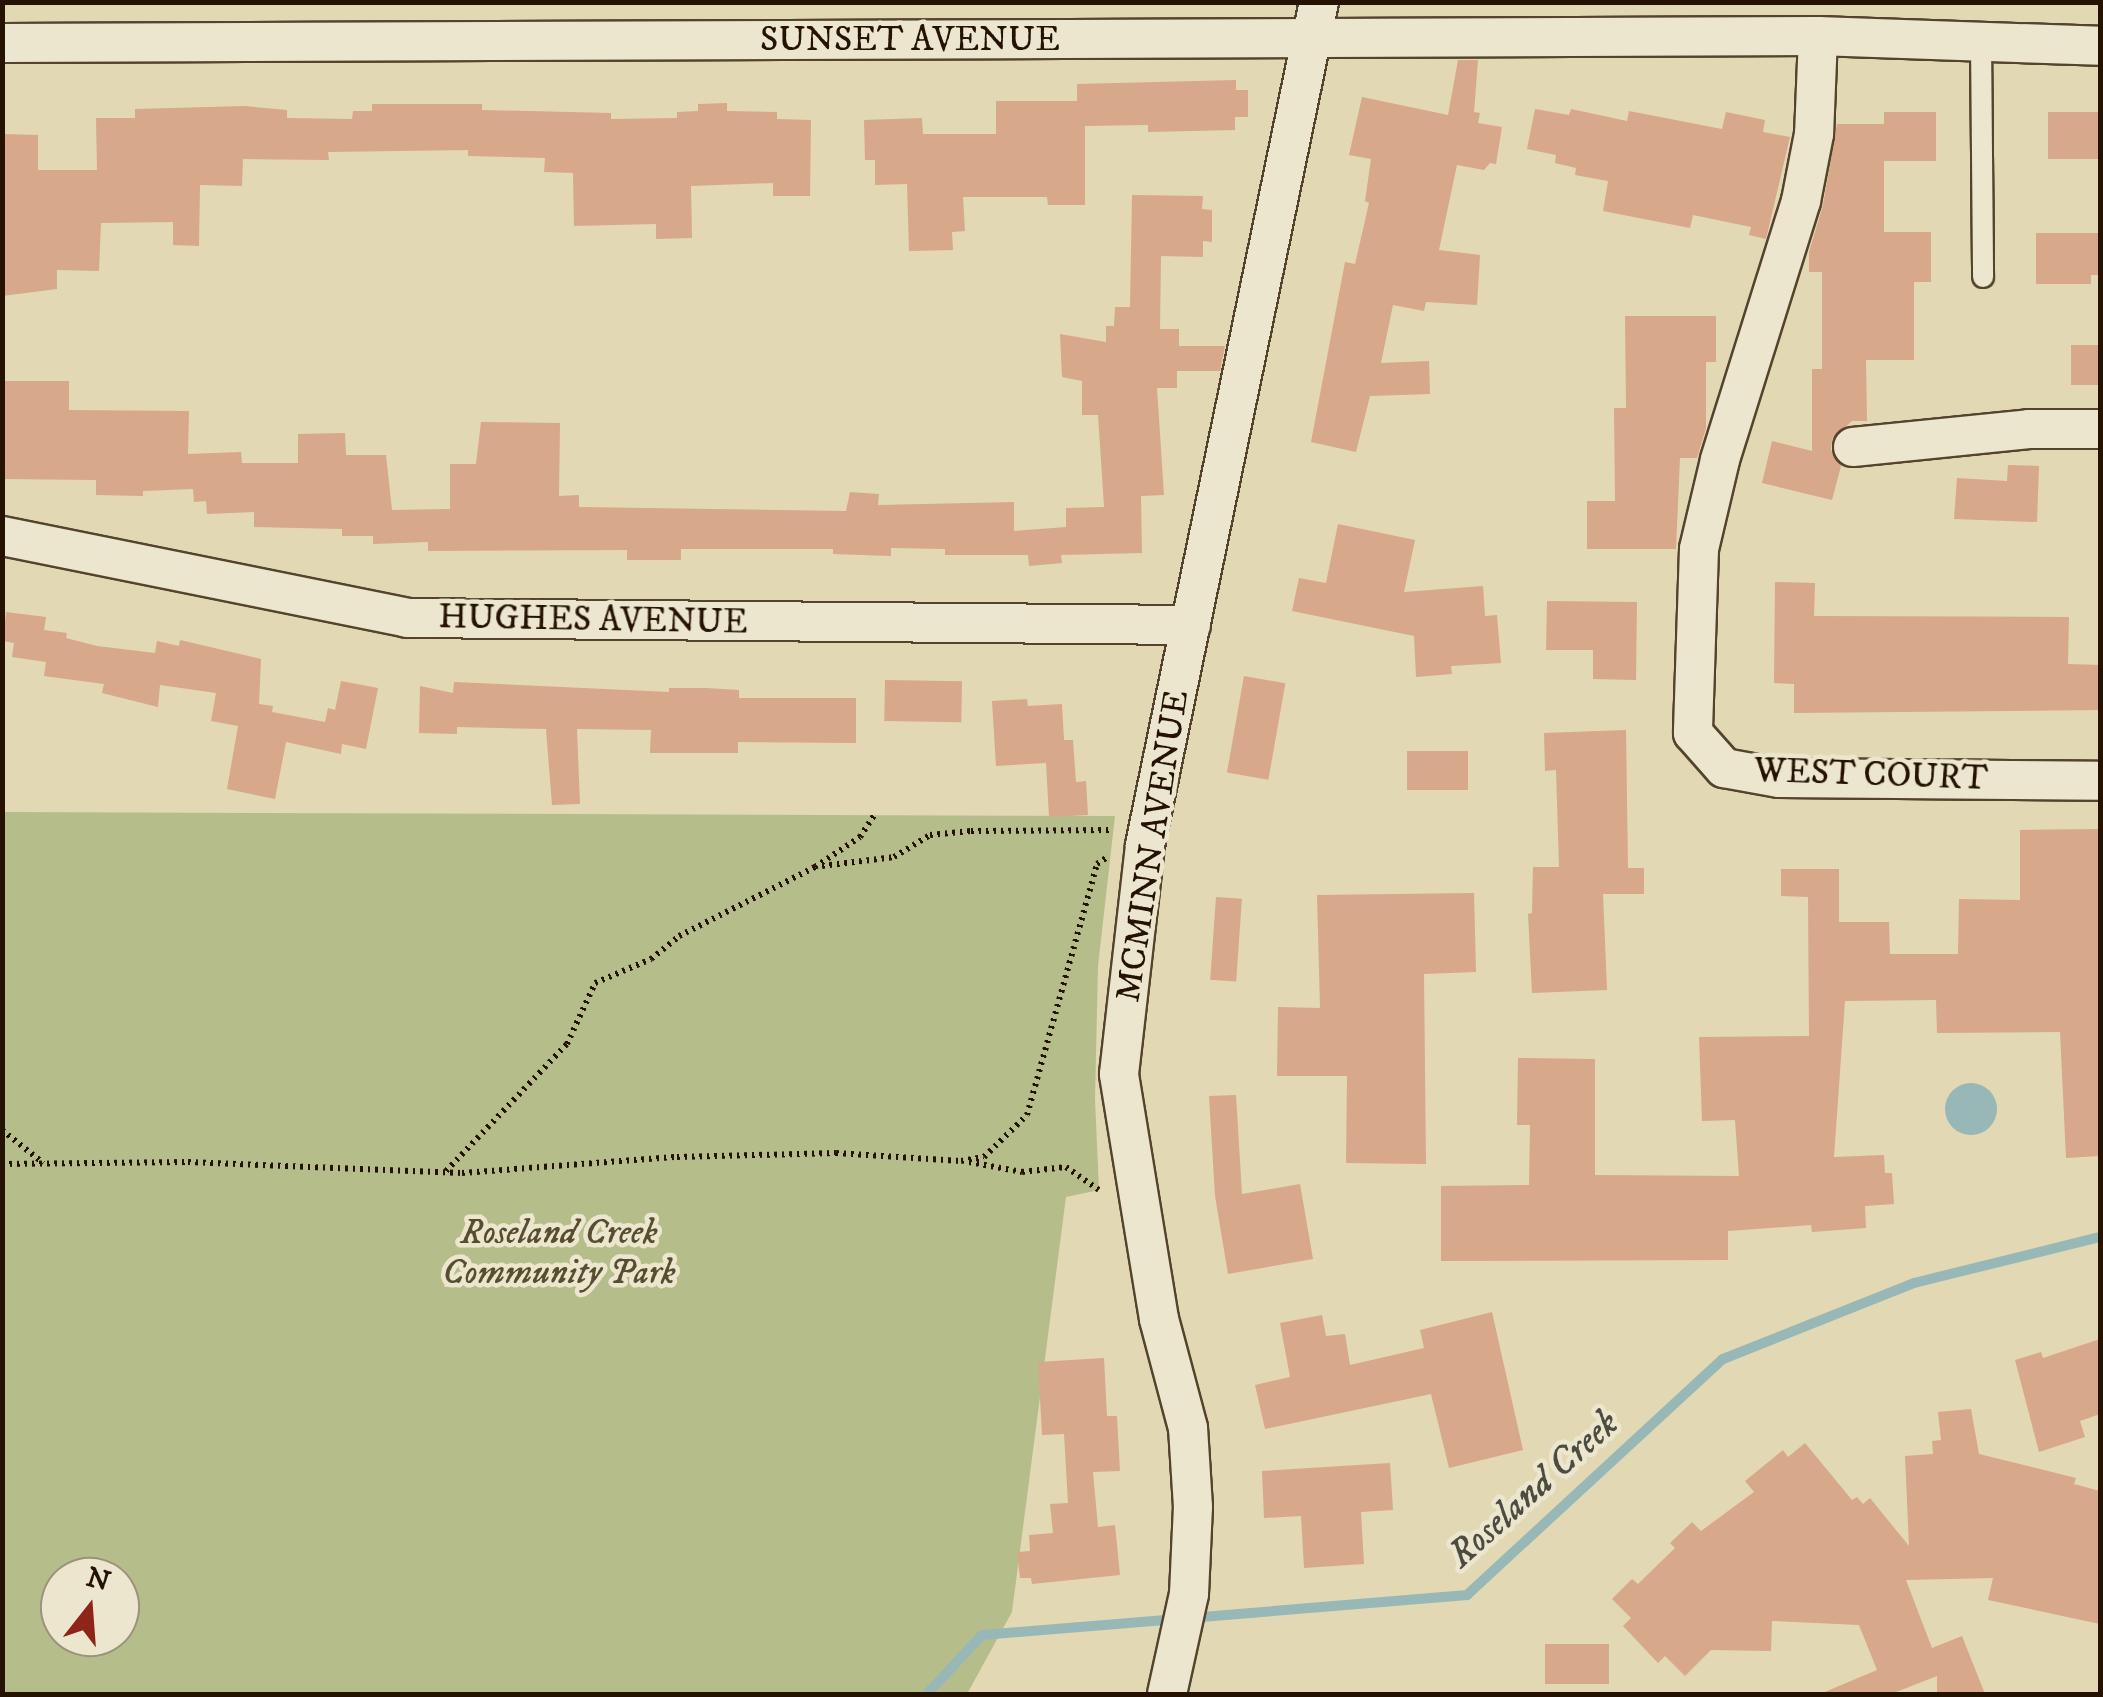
<!DOCTYPE html>
<html>
<head>
<meta charset="utf-8">
<style>
	body { margin:0 }
	#map { position:relative; width:2103px; height:1697px; overflow:hidden; background:#e2d8b3; font-family:"IM FELL DW Pica",serif }
	div>[style] { position:absolute }
	.green>* { inset:0; background:#b5be8b }
	.water>* { inset:0; background:#98b8b7 }
	.round { border-radius:50% }
	.stream>* { height:10px; margin:-5px; padding:0 5px; transform-origin:5px; border-radius:5px; background:#98b8b7 }
	.building>* { inset:0; background:#d7a889; transform-origin:0 0 }
	.path>* { height:6px; margin-top:-3px; transform-origin:0; background:repeating-linear-gradient(90deg,#251200 0 2.5px,transparent 0 7.5px) }
	.roads { filter:drop-shadow(2px 0 #54442d) drop-shadow(-2px 0 #54442d) drop-shadow(0 2px #54442d) drop-shadow(0 -2px #54442d) }
	.service>* { height:20px; margin:-10px; padding:0 10px; transform-origin:10px; border-radius:10px; background:#ece6ce }
	.minor>* { height:38px; margin:-19px; padding:0 19px; transform-origin:19px; border-radius:19px; background:#ece6ce }
	span { translate:-50% -50%; white-space:nowrap; text-align:center; line-height:1.15; -webkit-text-stroke:9px #ece6ce; paint-order:stroke }
	.street-label { font-size:35px; color:#251200 }
	.park-label { font-size:35px; color:#574e31; font-style:italic }
	.water-label { font-size:38px; color:#4d4c40; font-style:italic }
	.frame { position:absolute; inset:0; border:5px solid #251200; pointer-events:none }
	.north { position:absolute; left:40px; top:1557px; width:100px; height:100px; box-sizing:border-box; background:#ece6ce; border:2px solid #9c917c; border-radius:50%; rotate:17deg; font-size:28px; font-weight:700; line-height:40px; text-align:center; color:#251200 }
	.north::after { content:''; display:block; margin:auto; width:35px; height:45px; background:#8f2418; clip-path:polygon(50% 0,100% 100%,50% 72%,0 100%) }
</style>
</head>
<body>
<div id="map">
	<div class="green">
		<div style="clip-path:polygon(evenodd,3px 812px,1115px 816px,1098px 966px,1095px 1099px,1099px 1190px,1066px 1197px,1012px 1612px,967px 1694px,3px 1694px,3px 812px,60px 1577px,120px 1577px,120px 1637px,60px 1637px,60px 1577px)"></div>
	</div>
	<div class="water">
		<div class="round" style="left:1945px;top:1083px;width:52px;height:52px"></div>
	</div>
	<div class="stream">
		<div style="left:927px;top:1694px;width:81px;rotate:-47deg"></div>
		<div style="left:982px;top:1635px;width:487px;rotate:-4.7deg"></div>
		<div style="left:1467px;top:1595px;width:348px;rotate:-42.7deg"></div>
		<div style="left:1723px;top:1359px;width:206px;rotate:-21.7deg"></div>
		<div style="left:1914px;top:1283px;width:192px;rotate:-13.9deg"></div>
	</div>
	<div class="building">
		<div style="clip-path:polygon(1458px 60px,1478px 60px,1474px 112px,1480px 113px,1478px 123px,1502px 127px,1496px 164px,1490px 163px,1484px 170px,1457px 165px,1439px 250px,1480px 255px,1477px 305px,1426px 302px,1424px 311px,1393px 305px,1381px 363px,1429px 361px,1430px 394px,1370px 396px,1356px 452px,1311px 442px,1345px 262px,1355px 264px,1369px 203px,1365px 201px,1371px 159px,1349px 155px,1362px 97px,1448px 115px)"></div>
		<div style="clip-path:polygon(1236px 80px,1236px 90px,1248px 90px,1248px 117px,1235px 117px,1235px 130px,1148px 132px,1148px 125px,1085px 126px,1085px 205px,1048px 205px,1047px 197px,963px 197px,965px 231px,952px 232px,953px 250px,909px 251px,907px 184px,875px 185px,875px 160px,865px 160px,864px 120px,922px 118px,923px 134px,996px 134px,996px 101px,1077px 101px,1077px 84px)"></div>
		<div style="clip-path:polygon(727px 103px,727px 111px,777px 112px,777px 119px,811px 120px,810px 196px,773px 196px,773px 183px,691px 186px,692px 238px,656px 239px,656px 224px,574px 226px,573px 173px,544px 172px,545px 158px,468px 156px,468px 150px,328px 152px,329px 160px,243px 159px,242px 186px,200px 185px,199px 246px,173px 245px,173px 222px,101px 223px,99px 271px,57px 270px,57px 289px,2px 296px,2px 134px,38px 135px,38px 170px,97px 170px,96px 118px,135px 118px,135px 109px,244px 106px,287px 110px,287px 118px,352px 119px,353px 111px,372px 111px,372px 104px,482px 104px,482px 110px,611px 113px,611px 119px,677px 118px,677px 112px,698px 111px,698px 104px)"></div>
		<div style="clip-path:polygon(1535px 109px,1569px 115px,1571px 109px,1627px 121px,1629px 111px,1722px 129px,1726px 112px,1765px 120px,1763px 132px,1790px 137px,1766px 239px,1749px 235px,1751px 227px,1693px 215px,1690px 228px,1603px 211px,1608px 181px,1575px 175px,1576px 168px,1555px 163px,1556px 155px,1527px 149px)"></div>
		<div style="clip-path:polygon(1884px 112px,1936px 112px,1936px 161px,1884px 161px,1884px 232px,1931px 232px,1931px 282px,1914px 282px,1914px 360px,1866px 360px,1867px 421px,1852px 421px,1832px 439px,1831px 450px,1841px 466px,1832px 500px,1762px 483px,1772px 441px,1812px 451px,1812px 369px,1822px 369px,1822px 272px,1809px 272px,1809px 252px,1823px 205px,1837px 124px,1884px 124px)"></div>
		<div style="left:2048px;top:112px;width:52px;height:47px"></div>
		<div style="clip-path:polygon(1132px 195px,1203px 196px,1202px 209px,1212px 210px,1212px 242px,1203px 241px,1203px 257px,1161px 256px,1160px 329px,1179px 329px,1179px 346px,1225px 346px,1220px 371px,1177px 371px,1177px 388px,1157px 388px,1164px 495px,1141px 496px,1142px 553px,1061px 555px,1062px 563px,1029px 566px,1028px 555px,945px 555px,945px 549px,891px 548px,891px 556px,833px 554px,833px 549px,681px 549px,681px 560px,627px 560px,627px 550px,428px 551px,428px 542px,373px 544px,373px 536px,342px 536px,342px 529px,254px 527px,254px 512px,207px 514px,206px 501px,194px 502px,193px 489px,143px 491px,143px 496px,96px 495px,96px 480px,2px 479px,2px 381px,69px 381px,69px 410px,189px 411px,188px 454px,241px 452px,242px 463px,298px 463px,298px 434px,345px 433px,346px 455px,386px 455px,392px 510px,450px 509px,450px 464px,476px 464px,481px 422px,560px 423px,559px 496px,579px 495px,579px 507px,846px 511px,850px 492px,879px 494px,878px 505px,1014px 502px,1014px 531px,1066px 527px,1066px 508px,1104px 507px,1098px 415px,1082px 415px,1082px 381px,1062px 377px,1060px 334px,1106px 342px,1106px 326px,1114px 326px,1115px 307px,1130px 307px)"></div>
		<div style="clip-path:polygon(2036px 233px,2100px 233px,2100px 275px,2091px 275px,2091px 284px,2036px 284px)"></div>
		<div style="clip-path:polygon(1625px 316px,1716px 316px,1716px 362px,1706px 362px,1706px 428px,1697px 458px,1680px 458px,1676px 549px,1587px 549px,1587px 501px,1615px 501px,1614px 408px,1626px 408px)"></div>
		<div style="left:2071px;top:345px;width:29px;height:40px"></div>
		<div style="clip-path:polygon(2008px 465px,2039px 466px,2037px 522px,1954px 519px,1957px 478px,2007px 481px)"></div>
		<div style="clip-path:polygon(1338px 524px,1415px 540px,1404px 592px,1483px 586px,1485px 616px,1497px 615px,1501px 663px,1451px 666px,1452px 674px,1416px 677px,1414px 636px,1292px 611px,1299px 578px,1326px 583px)"></div>
		<div style="clip-path:polygon(1775px 582px,1815px 583px,1814px 616px,2069px 617px,2068px 664px,2100px 665px,2100px 710px,1794px 713px,1794px 684px,1774px 683px)"></div>
		<div style="clip-path:polygon(1547px 601px,1637px 602px,1636px 680px,1593px 679px,1593px 650px,1546px 650px)"></div>
		<div style="clip-path:polygon(6px 612px,46px 617px,44px 630px,67px 633px,66px 638px,97px 646px,155px 653px,157px 641px,179px 646px,180px 640px,261px 659px,259px 704px,273px 706px,272px 712px,325px 722px,328px 708px,335px 710px,341px 681px,378px 688px,366px 749px,342px 744px,341px 754px,286px 742px,275px 799px,227px 789px,238px 726px,211px 721px,216px 693px,160px 685px,158px 707px,102px 693px,104px 684px,44px 676px,46px 662px,12px 657px,14px 643px,3px 641px)"></div>
		<div style="left:1244px;top:676px;width:42px;height:98px;rotate:10deg"></div>
		<div style="left:885px;top:680px;width:77px;height:41px;rotate:1deg"></div>
		<div style="clip-path:polygon(454px 682px,669px 692px,669px 688px,706px 688px,739px 690px,739px 698px,856px 698px,856px 743px,738px 742px,738px 753px,650px 753px,651px 730px,577px 729px,580px 804px,552px 805px,546px 729px,457px 727px,457px 734px,419px 733px,420px 686px,453px 693px)"></div>
		<div style="clip-path:polygon(1027px 699px,1028px 706px,1062px 704px,1064px 740px,1073px 740px,1076px 782px,1086px 781px,1088px 815px,1049px 817px,1046px 763px,996px 766px,992px 701px)"></div>
		<div style="clip-path:polygon(1626px 730px,1628px 868px,1644px 868px,1644px 894px,1603px 894px,1607px 990px,1532px 993px,1528px 914px,1532px 913px,1533px 867px,1559px 867px,1556px 770px,1545px 771px,1544px 733px)"></div>
		<div style="left:1407px;top:751px;width:61px;height:39px"></div>
		<div style="clip-path:polygon(2100px 829px,2100px 1156px,2066px 1158px,2060px 1032px,1937px 1033px,1936px 1000px,1845px 1001px,1834px 1157px,1884px 1155px,1885px 1173px,1892px 1173px,1894px 1204px,1865px 1206px,1866px 1228px,1812px 1232px,1811px 1225px,1728px 1231px,1728px 1260px,1441px 1261px,1441px 1186px,1529px 1185px,1530px 1125px,1517px 1125px,1518px 1058px,1595px 1059px,1595px 1175px,1739px 1176px,1735px 1120px,1702px 1121px,1699px 1037px,1809px 1036px,1808px 897px,1781px 896px,1781px 869px,1839px 869px,1839px 922px,1889px 922px,1890px 954px,1958px 954px,1959px 899px,2020px 900px,2020px 830px)"></div>
		<div style="clip-path:polygon(1474px 893px,1476px 972px,1424px 974px,1426px 1164px,1346px 1163px,1347px 1076px,1277px 1076px,1278px 1007px,1320px 1008px,1317px 895px)"></div>
		<div style="left:1216px;top:897px;width:26px;height:83px;rotate:4deg"></div>
		<div style="clip-path:polygon(1236px 1095px,1242px 1194px,1300px 1184px,1313px 1259px,1228px 1274px,1215px 1196px,1209px 1096px)"></div>
		<div style="clip-path:polygon(1492px 1312px,1523px 1450px,1449px 1468px,1431px 1394px,1265px 1429px,1255px 1385px,1290px 1377px,1280px 1323px,1322px 1315px,1326px 1336px,1345px 1334px,1350px 1365px,1424px 1348px,1420px 1330px)"></div>
		<div style="clip-path:polygon(2100px 1339px,2100px 1414px,2080px 1421px,2085px 1437px,2039px 1452px,2015px 1360px,2041px 1352px,2043px 1358px)"></div>
		<div style="clip-path:polygon(1104px 1358px,1107px 1416px,1117px 1416px,1120px 1471px,1093px 1472px,1098px 1527px,1115px 1525px,1120px 1575px,1032px 1584px,1031px 1578px,1020px 1578px,1017px 1552px,1030px 1551px,1029px 1535px,1053px 1533px,1050px 1504px,1068px 1503px,1064px 1434px,1042px 1435px,1038px 1362px)"></div>
		<div style="clip-path:polygon(1971px 1409px,1979px 1454px,2076px 1478px,2074px 1484px,2100px 1491px,2100px 1624px,1988px 1600px,1993px 1578px,1906px 1580px,1932px 1648px,1962px 1636px,1985px 1694px,1937px 1694px,1937px 1676px,1891px 1694px,1820px 1694px,1877px 1670px,1859px 1625px,1772px 1621px,1771px 1651px,1711px 1650px,1685px 1676px,1665px 1656px,1658px 1663px,1623px 1626px,1631px 1618px,1612px 1599px,1632px 1579px,1638px 1584px,1675px 1548px,1670px 1543px,1692px 1522px,1701px 1531px,1754px 1492px,1745px 1481px,1783px 1450px,1788px 1457px,1805px 1443px,1852px 1500px,1857px 1497px,1863px 1504px,1870px 1498px,1909px 1546px,1905px 1456px,1933px 1454px,1932px 1441px,1941px 1440px,1938px 1412px)"></div>
		<div style="clip-path:polygon(1390px 1463px,1393px 1510px,1361px 1512px,1364px 1564px,1304px 1568px,1301px 1516px,1264px 1518px,1262px 1471px)"></div>
		<div style="left:1609px;top:1644px;width:40px;height:64px;rotate:90deg"></div>
	</div>
	<div class="path">
		<div style="left:822px;top:866px;width:73px;rotate:-7.1deg"></div>
		<div style="left:894px;top:857px;width:42px;rotate:-31.4deg"></div>
		<div style="left:930px;top:835px;width:41px;rotate:-5.6deg"></div>
		<div style="left:971px;top:831px;width:141px;rotate:-0.4deg"></div>
		<div style="left:2px;top:1130px;width:53px;rotate:38.8deg"></div>
		<div style="left:969px;top:1162px;width:54px;rotate:10.7deg"></div>
		<div style="left:1022px;top:1172px;width:44px;rotate:-6.5deg"></div>
		<div style="left:1066px;top:1167px;width:40px;rotate:34.9deg"></div>
		<div style="left:2px;top:1164px;width:186px;rotate:-0.6deg"></div>
		<div style="left:188px;top:1162px;width:274px;rotate:2.3deg"></div>
		<div style="left:462px;top:1173px;width:216px;rotate:-4.3deg"></div>
		<div style="left:677px;top:1157px;width:159px;rotate:-1.4deg"></div>
		<div style="left:836px;top:1153px;width:125px;rotate:3.7deg"></div>
		<div style="left:961px;top:1161px;width:23px;rotate:-10deg"></div>
		<div style="left:984px;top:1157px;width:60px;rotate:-44.3deg"></div>
		<div style="left:1027px;top:1115px;width:261px;rotate:-74.4deg"></div>
		<div style="left:1097px;top:864px;width:14px;rotate:-34deg"></div>
		<div style="left:446px;top:1171px;width:175px;rotate:-46.4deg"></div>
		<div style="left:567px;top:1044px;width:67px;rotate:-65.3deg"></div>
		<div style="left:595px;top:983px;width:61px;rotate:-23.2deg"></div>
		<div style="left:651px;top:959px;width:36px;rotate:-39deg"></div>
		<div style="left:679px;top:936px;width:153px;rotate:-26.9deg"></div>
		<div style="left:815px;top:867px;width:54px;rotate:-33.7deg"></div>
		<div style="left:860px;top:837px;width:27px;rotate:-57deg"></div>
	</div>
	<div class="roads">
		<div class="service">
			<div style="left:1981px;top:39px;width:238px;rotate:89.5deg"></div>
		</div>
		<div class="minor">
			<div style="left:1818px;top:36px;width:98px;rotate:92.3deg"></div>
			<div style="left:1814px;top:134px;width:68px;rotate:101deg"></div>
			<div style="left:1801px;top:201px;width:271px;rotate:107.4deg"></div>
			<div style="left:1720px;top:460px;width:91px;rotate:103.3deg"></div>
			<div style="left:1699px;top:549px;width:184px;rotate:91.9deg"></div>
			<div style="left:1693px;top:733px;width:47px;rotate:48.5deg"></div>
			<div style="left:1724px;top:768px;width:56px;rotate:10.3deg"></div>
			<div style="left:1779px;top:778px;width:321px;rotate:0.5deg"></div>
			<div style="left:2px;top:43px;width:1816px;rotate:-0.22deg"></div>
			<div style="left:1818px;top:36px;width:282px;rotate:2deg"></div>
			<div style="left:1853px;top:447px;width:177px;rotate:-5.8deg"></div>
			<div style="left:2029px;top:429px;width:71px"></div>
			<div style="left:2px;top:536px;width:413px;rotate:11.4deg"></div>
			<div style="left:407px;top:618px;width:784px;rotate:0.51deg"></div>
			<div style="left:1167px;top:1694px;width:102px;rotate:-77.6deg"></div>
			<div style="left:1189px;top:1594px;width:87px;rotate:-87.4deg"></div>
			<div style="left:1193px;top:1507px;width:79px;rotate:-93.6deg"></div>
			<div style="left:1188px;top:1428px;width:113px;rotate:-104.9deg"></div>
			<div style="left:1159px;top:1319px;width:248px;rotate:-99.3deg"></div>
			<div style="left:1119px;top:1074px;width:230px;rotate:-83.5deg"></div>
			<div style="left:1145px;top:845px;width:861px;rotate:-78.34deg"></div>
		</div>
	</div>
	<div class="street-label">
		<span style="left:910px;top:40px">SUNSET AVENUE</span>
		<span style="left:593px;top:620px;rotate:1deg">HUGHES AVENUE</span>
		<span style="left:1871px;top:775px;rotate:2deg">WEST COURT</span>
		<span style="left:1153px;top:846px;rotate:-81deg">MCMINN AVENUE</span>
	</div>
	<div class="park-label">
		<span style="left:559px;top:1253px">Roseland Creek<br>Community Park</span>
	</div>
	<div class="water-label">
		<span style="left:1534px;top:1490px;rotate:-42deg">Roseland Creek</span>
	</div>
	<div class="frame"></div>
	<div class="north">N</div>
</div>
</body>
</html>
